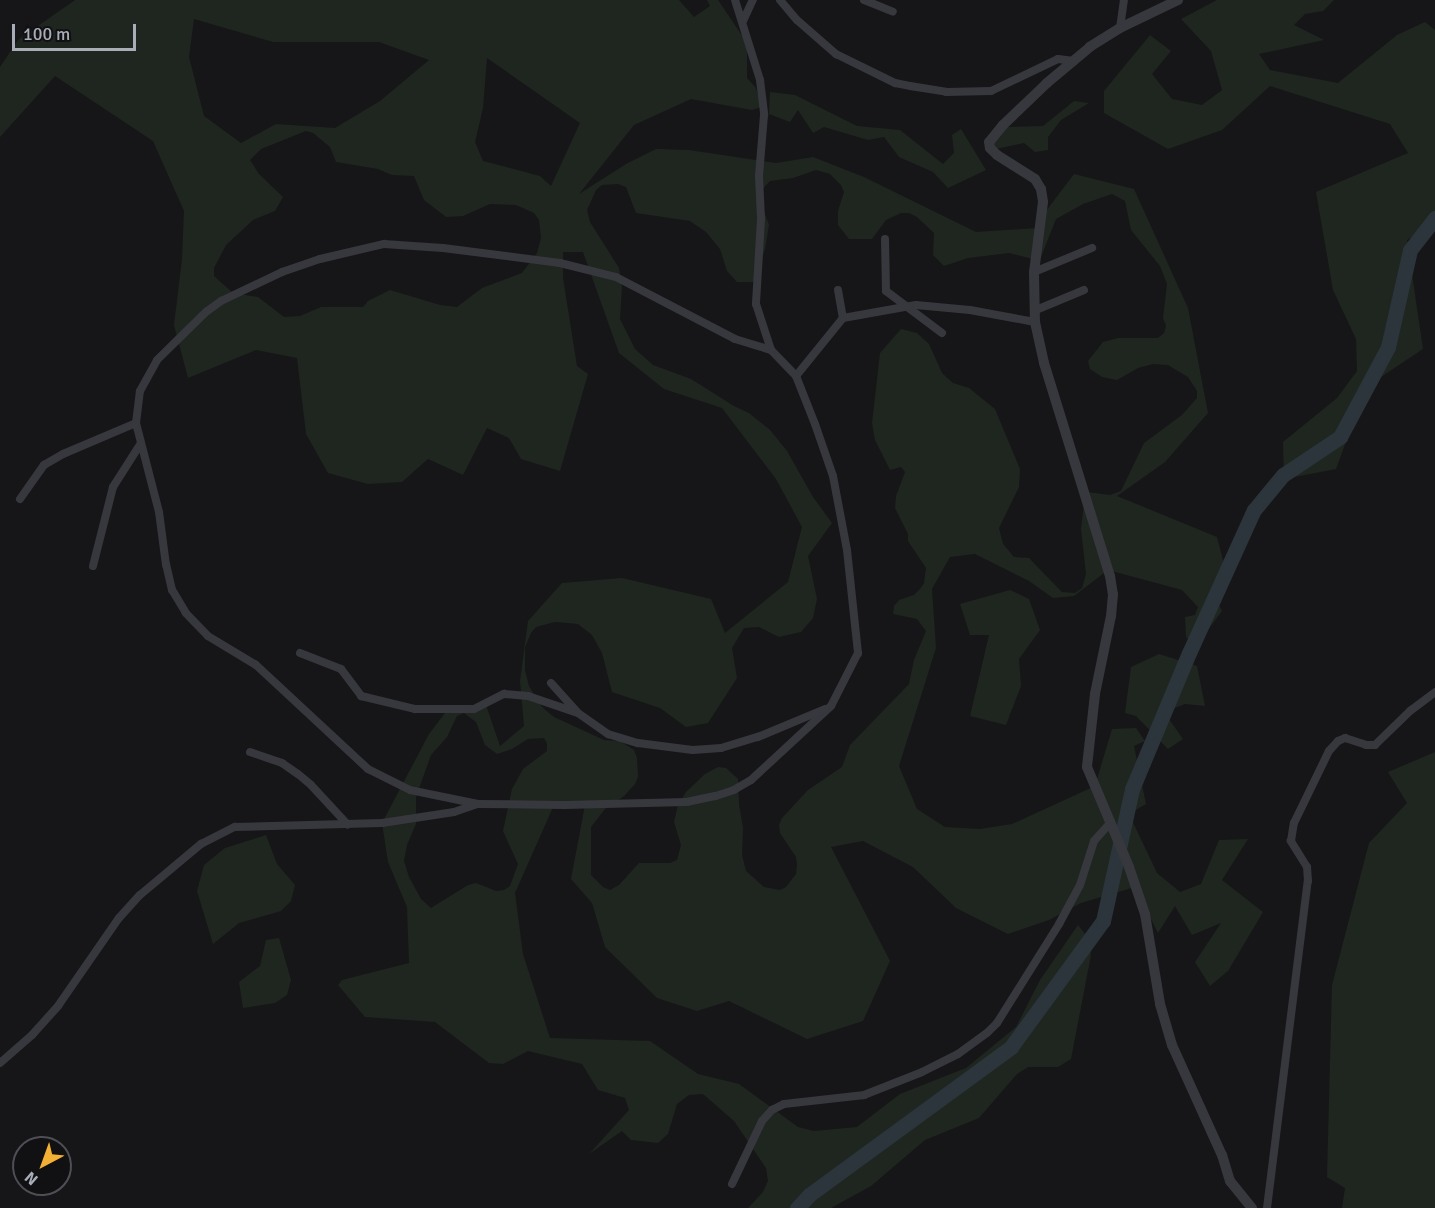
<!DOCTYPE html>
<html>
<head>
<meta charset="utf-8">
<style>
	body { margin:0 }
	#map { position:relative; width:1435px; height:1208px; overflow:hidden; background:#161618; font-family:Signika,sans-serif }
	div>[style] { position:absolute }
	.green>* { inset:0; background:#1e261f }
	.river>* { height:15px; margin:-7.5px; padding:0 7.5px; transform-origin:7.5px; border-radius:7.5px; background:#2c353c }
	.minor>* { height:8px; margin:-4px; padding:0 4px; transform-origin:4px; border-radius:4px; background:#37383d }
	.tertiary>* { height:10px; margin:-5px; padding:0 5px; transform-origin:5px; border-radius:5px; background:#37383d }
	span { translate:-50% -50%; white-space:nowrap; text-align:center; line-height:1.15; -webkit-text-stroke:4.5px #111113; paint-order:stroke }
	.north { position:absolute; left:12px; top:1136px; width:60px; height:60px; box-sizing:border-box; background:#111113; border:2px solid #4d4f55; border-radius:50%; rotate:221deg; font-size:16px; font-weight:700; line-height:24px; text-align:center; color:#a8adb8 }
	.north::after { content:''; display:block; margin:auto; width:21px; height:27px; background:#f2b134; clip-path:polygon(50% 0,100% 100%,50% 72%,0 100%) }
	.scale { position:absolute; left:12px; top:24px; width:124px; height:27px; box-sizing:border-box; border:3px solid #a8adb8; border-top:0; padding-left:8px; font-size:18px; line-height:21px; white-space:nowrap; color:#a8adb8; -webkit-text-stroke:4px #111113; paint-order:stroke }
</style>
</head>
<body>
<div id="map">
	<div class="green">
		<div style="clip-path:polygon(evenodd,75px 0,679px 0,694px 17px,710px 6px,707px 0,718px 0,747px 43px,747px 78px,756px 88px,761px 107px,752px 110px,691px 99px,634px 125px,579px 194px,626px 164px,656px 149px,689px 150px,776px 163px,813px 157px,864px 177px,976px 232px,1038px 228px,1046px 211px,1074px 174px,1134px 189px,1188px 308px,1208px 413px,1165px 462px,1117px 496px,1217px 537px,1225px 568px,1211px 589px,1222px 611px,1196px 646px,1186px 637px,1185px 617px,1195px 615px,1198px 607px,1182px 590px,1108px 570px,1074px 596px,1053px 598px,1029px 581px,975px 554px,950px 557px,932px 589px,936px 648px,899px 766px,917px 809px,945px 827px,980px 829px,1012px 824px,1095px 786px,1112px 729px,1136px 728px,1145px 741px,1134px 746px,1146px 804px,1129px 814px,1157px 873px,1180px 892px,1201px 884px,1219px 840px,1248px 839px,1222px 880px,1263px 912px,1228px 971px,1210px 986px,1195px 962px,1221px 923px,1192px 935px,1175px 906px,1158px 933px,1135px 887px,1081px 903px,1049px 920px,1008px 934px,956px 908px,913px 867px,863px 841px,831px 847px,890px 961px,863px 1021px,807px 1039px,729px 1001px,697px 1011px,657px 998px,605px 947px,592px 903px,571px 879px,585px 805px,554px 805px,515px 893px,523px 954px,550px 1038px,650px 1041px,698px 1074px,739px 1084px,798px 1127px,814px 1131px,857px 1127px,900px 1094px,966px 1068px,1016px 1027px,1040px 980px,1078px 925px,1089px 939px,1091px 955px,1071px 1059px,1058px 1067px,1028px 1067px,1017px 1074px,979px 1118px,925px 1140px,871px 1186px,831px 1208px,748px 1208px,763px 1192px,768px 1181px,766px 1168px,734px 1121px,703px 1094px,689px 1095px,677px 1104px,668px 1134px,658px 1143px,631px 1140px,622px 1131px,589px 1154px,629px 1110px,625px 1098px,598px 1090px,582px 1064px,528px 1051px,503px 1064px,489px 1063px,435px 1022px,365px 1017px,338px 985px,342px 980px,409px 963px,407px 907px,388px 862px,382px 823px,429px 734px,451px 705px,486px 705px,500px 746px,524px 726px,520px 681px,528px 621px,562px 583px,622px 578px,711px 599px,725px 633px,788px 582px,802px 527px,776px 479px,722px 408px,664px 389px,619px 353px,583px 252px,563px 252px,563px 278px,577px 366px,588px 374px,560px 471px,521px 459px,509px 438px,487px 428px,463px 475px,428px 459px,402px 482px,368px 484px,328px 473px,306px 434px,297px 358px,256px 350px,188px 378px,174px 325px,182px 259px,184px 211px,153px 141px,55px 76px,0 137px,0 67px,18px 40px,75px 0,194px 19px,273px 42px,379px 42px,429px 60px,380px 101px,335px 128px,276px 124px,241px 143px,204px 116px,189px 57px,194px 19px,75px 0,487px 58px,580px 123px,551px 186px,540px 176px,483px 161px,475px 142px,483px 108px,487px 58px,75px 0,306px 131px,313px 133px,330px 147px,336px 162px,378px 169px,392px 175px,414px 176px,424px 200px,446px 217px,463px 216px,490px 204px,516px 205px,534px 213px,539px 220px,541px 238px,537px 253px,522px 273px,482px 288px,457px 307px,440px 305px,390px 290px,368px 301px,363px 307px,321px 307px,300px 316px,284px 317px,258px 297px,233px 293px,214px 276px,214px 268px,226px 245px,253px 220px,275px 211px,283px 197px,259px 174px,250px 160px,261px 149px,306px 131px,75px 0,816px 170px,830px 174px,841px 185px,844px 192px,838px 211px,838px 225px,849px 239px,872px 239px,886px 220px,901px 213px,909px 213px,917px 217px,934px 233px,933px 255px,944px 266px,968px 258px,1009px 253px,1033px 259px,1041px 257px,1056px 219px,1083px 204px,1112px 194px,1125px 201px,1131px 230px,1160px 266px,1167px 284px,1163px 318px,1166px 326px,1164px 333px,1158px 338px,1118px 338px,1103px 342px,1088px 361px,1090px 369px,1102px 377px,1117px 380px,1138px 368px,1153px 364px,1168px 365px,1188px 377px,1197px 391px,1197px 398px,1182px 415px,1144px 443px,1121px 491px,1110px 495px,1087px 492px,1085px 495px,1081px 529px,1086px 574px,1082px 588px,1075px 593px,1062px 592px,1029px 558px,1014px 557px,1003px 544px,999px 528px,1019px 487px,1020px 469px,995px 409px,969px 388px,953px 383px,942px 373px,929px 344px,917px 333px,901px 329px,880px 353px,872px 423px,875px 440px,890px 470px,901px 467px,905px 472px,896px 496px,895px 508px,908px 534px,908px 541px,926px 568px,924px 583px,920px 589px,914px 595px,899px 600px,894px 606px,893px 614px,917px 619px,926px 631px,914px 660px,909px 684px,850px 745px,842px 767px,808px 790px,782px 818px,779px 825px,780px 833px,796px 857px,797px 865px,796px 874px,786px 887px,780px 890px,764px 887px,746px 871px,742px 855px,743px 828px,739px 804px,738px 779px,726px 768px,718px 767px,705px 774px,686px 792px,678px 805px,674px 822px,681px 845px,677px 860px,670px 863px,639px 863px,619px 885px,610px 890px,603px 887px,591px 875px,591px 827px,605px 809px,624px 796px,635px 784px,638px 777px,637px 758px,634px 750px,620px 741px,604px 740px,554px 717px,542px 707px,529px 686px,525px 670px,525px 647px,531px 633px,536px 627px,555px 622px,578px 624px,592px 635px,602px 653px,612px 692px,660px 708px,686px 727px,708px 723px,737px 678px,732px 648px,744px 628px,759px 627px,779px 637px,801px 632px,813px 618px,817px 599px,808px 556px,832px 523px,813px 497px,787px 451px,770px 430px,749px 413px,734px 406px,691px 379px,653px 365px,635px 349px,620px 319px,622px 286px,619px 268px,590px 222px,587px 210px,596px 190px,602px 185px,618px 184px,626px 187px,636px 213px,690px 221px,706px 232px,720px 249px,727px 271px,737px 282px,755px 282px,765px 249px,769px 225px,760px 201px,760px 192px,770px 181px,793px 178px,816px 170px,75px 0,464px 713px,476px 722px,485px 745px,497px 754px,512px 749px,528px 739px,544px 738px,547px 744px,547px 751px,523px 769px,512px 789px,503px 831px,518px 864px,510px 886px,504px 890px,496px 891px,476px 883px,468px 885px,431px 908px,421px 899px,409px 877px,404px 861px,407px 845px,416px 824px,416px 797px,431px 755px,447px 737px,457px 716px,464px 713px)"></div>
		<div style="clip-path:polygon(1217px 0,1334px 0,1323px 11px,1305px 14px,1294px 25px,1324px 40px,1259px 54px,1270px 70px,1338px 83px,1397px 35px,1425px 22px,1435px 30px,1435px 223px,1407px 240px,1423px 349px,1366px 387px,1336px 469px,1284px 479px,1283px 442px,1337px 398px,1357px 371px,1356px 339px,1333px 290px,1316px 192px,1408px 153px,1390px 124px,1270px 86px,1222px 130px,1168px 149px,1104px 113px,1104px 91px,1150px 35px,1171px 51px,1152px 74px,1172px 99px,1202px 105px,1222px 90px,1211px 51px,1181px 19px)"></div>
		<div style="clip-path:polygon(770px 92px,795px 95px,857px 126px,900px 130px,943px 164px,954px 153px,952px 135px,961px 129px,986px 170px,948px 188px,933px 172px,899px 157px,884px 137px,868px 140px,824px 127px,813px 133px,798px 110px,790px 122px,769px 114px)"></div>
		<div style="clip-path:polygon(1074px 101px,1089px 103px,1061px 120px,1048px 137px,1048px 150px,1035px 152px,1024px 143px,996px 149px,992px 141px,1005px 127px,1043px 126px)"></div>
		<div style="clip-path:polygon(1010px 590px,1029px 599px,1040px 630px,1019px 659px,1021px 686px,1006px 725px,970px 716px,989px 635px,970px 635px,960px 604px)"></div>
		<div style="clip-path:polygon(1159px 654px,1197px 666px,1205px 706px,1185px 704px,1164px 712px,1183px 739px,1168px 749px,1136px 716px,1125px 713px,1131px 667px)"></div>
		<div style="clip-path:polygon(1435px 752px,1435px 1208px,1342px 1208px,1345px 1188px,1327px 1177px,1332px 985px,1369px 843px,1407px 803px,1388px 772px)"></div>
		<div style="clip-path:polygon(266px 835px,277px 864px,295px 885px,291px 901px,281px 911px,239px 923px,213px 944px,197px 891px,204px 865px,225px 848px)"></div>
		<div style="clip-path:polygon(279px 938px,291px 980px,287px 995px,275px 1003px,243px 1008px,239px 982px,260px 966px,266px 940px)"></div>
	</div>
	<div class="river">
		<div style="left:797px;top:1208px;width:18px;rotate:-47deg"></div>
		<div style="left:809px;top:1195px;width:250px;rotate:-36.2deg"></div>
		<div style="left:1011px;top:1047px;width:156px;rotate:-53.9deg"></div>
		<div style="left:1103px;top:921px;width:135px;rotate:-77.6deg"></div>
		<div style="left:1132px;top:789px;width:147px;rotate:-67.3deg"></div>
		<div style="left:1189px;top:653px;width:157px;rotate:-65.6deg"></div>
		<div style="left:1254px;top:510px;width:45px;rotate:-50.4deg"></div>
		<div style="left:1283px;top:475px;width:69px;rotate:-33.7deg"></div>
		<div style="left:1340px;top:437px;width:102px;rotate:-61.9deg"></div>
		<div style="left:1388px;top:347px;width:99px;rotate:-77.2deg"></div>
		<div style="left:1410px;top:250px;width:41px;rotate:-52deg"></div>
	</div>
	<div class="minor">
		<div style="left:735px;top:0;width:84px;rotate:72.6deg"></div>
		<div style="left:760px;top:80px;width:35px;rotate:83deg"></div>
		<div style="left:764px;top:115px;width:61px;rotate:94.7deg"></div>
		<div style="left:759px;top:176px;width:43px;rotate:87.3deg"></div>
		<div style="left:761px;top:219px;width:85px;rotate:93.4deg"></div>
		<div style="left:756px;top:304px;width:48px;rotate:71.9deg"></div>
		<div style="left:771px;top:350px;width:36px;rotate:46deg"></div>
		<div style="left:796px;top:376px;width:52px;rotate:68.4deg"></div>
		<div style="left:815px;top:424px;width:55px;rotate:70.9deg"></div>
		<div style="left:833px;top:476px;width:75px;rotate:79.3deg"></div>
		<div style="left:847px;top:550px;width:104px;rotate:83.9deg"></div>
		<div style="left:858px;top:653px;width:59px;rotate:117deg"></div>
		<div style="left:831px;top:706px;width:109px;rotate:137.2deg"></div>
		<div style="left:751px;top:780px;width:20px;rotate:150deg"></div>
		<div style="left:734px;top:790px;width:20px;rotate:162deg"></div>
		<div style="left:715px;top:796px;width:29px;rotate:168deg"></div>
		<div style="left:687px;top:802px;width:123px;rotate:178.6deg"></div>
		<div style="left:564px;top:805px;width:86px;rotate:-179.3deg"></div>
		<div style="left:478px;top:804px;width:69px;rotate:-168.4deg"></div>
		<div style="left:410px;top:790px;width:47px;rotate:-153.4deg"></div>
		<div style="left:368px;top:769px;width:153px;rotate:-137.1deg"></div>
		<div style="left:256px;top:665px;width:56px;rotate:-148.9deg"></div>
		<div style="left:208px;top:636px;width:32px;rotate:-134deg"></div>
		<div style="left:186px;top:613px;width:27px;rotate:-121deg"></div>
		<div style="left:172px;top:590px;width:26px;rotate:-103deg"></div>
		<div style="left:166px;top:565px;width:53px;rotate:-97.5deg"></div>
		<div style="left:159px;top:512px;width:92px;rotate:-104.5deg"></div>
		<div style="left:136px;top:423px;width:32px;rotate:-83deg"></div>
		<div style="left:140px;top:391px;width:35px;rotate:-61deg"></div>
		<div style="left:157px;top:360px;width:69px;rotate:-44.4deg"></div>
		<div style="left:206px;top:312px;width:19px;rotate:-36deg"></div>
		<div style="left:221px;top:301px;width:68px;rotate:-25.4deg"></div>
		<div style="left:282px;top:272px;width:40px;rotate:-18.9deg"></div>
		<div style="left:320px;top:259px;width:66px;rotate:-13.2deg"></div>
		<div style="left:384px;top:244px;width:59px;rotate:3.9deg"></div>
		<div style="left:443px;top:248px;width:118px;rotate:7.3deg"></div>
		<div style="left:560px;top:263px;width:58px;rotate:14deg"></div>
		<div style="left:616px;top:277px;width:134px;rotate:27.5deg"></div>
		<div style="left:735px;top:339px;width:38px;rotate:17deg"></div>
		<div style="left:780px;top:0;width:26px;rotate:50deg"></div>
		<div style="left:797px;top:20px;width:52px;rotate:41.1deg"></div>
		<div style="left:836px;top:54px;width:66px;rotate:26.2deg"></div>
		<div style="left:895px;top:83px;width:15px;rotate:11deg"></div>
		<div style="left:910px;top:86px;width:36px;rotate:9deg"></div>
		<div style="left:946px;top:92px;width:45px;rotate:-1.3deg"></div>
		<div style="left:991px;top:91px;width:74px;rotate:-25.5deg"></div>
		<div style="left:1058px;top:59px;width:16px;rotate:7deg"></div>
		<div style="left:864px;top:0;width:31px;rotate:22deg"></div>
		<div style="left:743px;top:21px;width:23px;rotate:-65deg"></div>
		<div style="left:1120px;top:28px;width:28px;rotate:-82deg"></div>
		<div style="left:885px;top:239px;width:52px;rotate:88.9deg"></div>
		<div style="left:886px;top:291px;width:70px;rotate:36.9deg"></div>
		<div style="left:1034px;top:272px;width:63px;rotate:-22.5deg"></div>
		<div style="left:838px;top:290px;width:28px;rotate:80deg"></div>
		<div style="left:1036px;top:310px;width:52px;rotate:-22.6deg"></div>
		<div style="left:796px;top:376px;width:75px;rotate:-51deg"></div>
		<div style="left:843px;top:318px;width:74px;rotate:-10.1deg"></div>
		<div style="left:916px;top:305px;width:54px;rotate:5.3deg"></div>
		<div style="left:970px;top:310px;width:66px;rotate:10.5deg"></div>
		<div style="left:20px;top:499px;width:42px;rotate:-54.8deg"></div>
		<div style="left:44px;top:465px;width:22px;rotate:-30deg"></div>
		<div style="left:63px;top:454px;width:79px;rotate:-23deg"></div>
		<div style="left:93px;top:566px;width:81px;rotate:-75.8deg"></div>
		<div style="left:113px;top:487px;width:52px;rotate:-57.5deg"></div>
		<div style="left:300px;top:653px;width:44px;rotate:21.3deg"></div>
		<div style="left:341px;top:669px;width:34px;rotate:53deg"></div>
		<div style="left:361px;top:696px;width:56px;rotate:13.5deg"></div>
		<div style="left:415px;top:709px;width:59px"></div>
		<div style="left:474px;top:709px;width:34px;rotate:-27deg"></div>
		<div style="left:504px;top:694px;width:24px;rotate:5deg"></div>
		<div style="left:528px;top:696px;width:50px;rotate:18.8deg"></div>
		<div style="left:551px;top:683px;width:40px;rotate:48deg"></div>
		<div style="left:578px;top:713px;width:37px;rotate:35deg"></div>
		<div style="left:608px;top:734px;width:31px;rotate:17deg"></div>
		<div style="left:638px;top:743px;width:55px;rotate:7.3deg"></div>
		<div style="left:693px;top:750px;width:28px;rotate:-4deg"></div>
		<div style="left:721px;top:748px;width:39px;rotate:-17deg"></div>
		<div style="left:758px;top:737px;width:73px;rotate:-22.7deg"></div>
		<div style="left:250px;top:752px;width:34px;rotate:19deg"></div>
		<div style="left:282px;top:763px;width:19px;rotate:35deg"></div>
		<div style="left:298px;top:774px;width:17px;rotate:40deg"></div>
		<div style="left:311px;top:785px;width:54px;rotate:47.2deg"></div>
		<div style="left:0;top:1063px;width:43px;rotate:-41.2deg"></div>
		<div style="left:32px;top:1035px;width:39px;rotate:-48deg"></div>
		<div style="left:58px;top:1006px;width:107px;rotate:-55.3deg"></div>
		<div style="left:119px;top:918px;width:31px;rotate:-48deg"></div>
		<div style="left:140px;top:895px;width:80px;rotate:-39.9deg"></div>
		<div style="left:201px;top:844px;width:38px;rotate:-27deg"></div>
		<div style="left:235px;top:827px;width:147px;rotate:-1.6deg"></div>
		<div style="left:382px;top:823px;width:73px;rotate:-8.7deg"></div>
		<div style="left:454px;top:812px;width:24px;rotate:-19deg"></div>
		<div style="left:732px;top:1184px;width:70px;rotate:-64.5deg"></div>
		<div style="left:762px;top:1121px;width:15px;rotate:-48deg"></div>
		<div style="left:772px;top:1110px;width:13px;rotate:-27deg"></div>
		<div style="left:784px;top:1104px;width:81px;rotate:-6.4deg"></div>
		<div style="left:864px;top:1095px;width:62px;rotate:-21.6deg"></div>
		<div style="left:922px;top:1072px;width:40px;rotate:-26.6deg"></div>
		<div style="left:958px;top:1054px;width:36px;rotate:-36deg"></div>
		<div style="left:987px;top:1033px;width:14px;rotate:-45deg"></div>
		<div style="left:997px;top:1023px;width:117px;rotate:-57.9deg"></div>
		<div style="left:1059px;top:924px;width:44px;rotate:-61.7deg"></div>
		<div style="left:1080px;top:885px;width:46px;rotate:-72.3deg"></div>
		<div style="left:1094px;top:841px;width:24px;rotate:-48deg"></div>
		<div style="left:1267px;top:1208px;width:330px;rotate:-82.9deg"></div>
		<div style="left:1308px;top:881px;width:14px;rotate:-94deg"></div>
		<div style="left:1307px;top:867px;width:31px;rotate:-122deg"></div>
		<div style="left:1291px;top:841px;width:18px;rotate:-81deg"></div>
		<div style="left:1294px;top:823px;width:80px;rotate:-64.1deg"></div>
		<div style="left:1329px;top:751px;width:13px;rotate:-48deg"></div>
		<div style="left:1338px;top:741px;width:8px;rotate:-23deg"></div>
		<div style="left:1345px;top:738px;width:22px;rotate:18deg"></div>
		<div style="left:1366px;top:745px;width:9px"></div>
		<div style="left:1375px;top:745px;width:49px;rotate:-44.2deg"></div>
		<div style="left:1410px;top:711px;width:31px;rotate:-37deg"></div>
	</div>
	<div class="tertiary">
		<div style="left:1178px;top:0;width:64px;rotate:154.2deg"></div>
		<div style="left:1120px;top:28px;width:36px;rotate:148deg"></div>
		<div style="left:1090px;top:47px;width:56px;rotate:140.1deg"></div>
		<div style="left:1047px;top:83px;width:61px;rotate:136.3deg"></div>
		<div style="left:1003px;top:125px;width:22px;rotate:129deg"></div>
		<div style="left:989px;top:142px;width:6px;rotate:81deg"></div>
		<div style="left:990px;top:148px;width:10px;rotate:45deg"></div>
		<div style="left:997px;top:155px;width:45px;rotate:32.3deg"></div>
		<div style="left:1035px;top:179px;width:12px;rotate:59deg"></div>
		<div style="left:1041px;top:189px;width:13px;rotate:81deg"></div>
		<div style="left:1043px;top:202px;width:71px;rotate:97.3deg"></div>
		<div style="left:1034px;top:272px;width:50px;rotate:88.9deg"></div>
		<div style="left:1035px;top:322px;width:42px;rotate:77.6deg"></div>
		<div style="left:1044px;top:363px;width:223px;rotate:72.8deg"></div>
		<div style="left:1110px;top:576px;width:18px;rotate:81deg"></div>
		<div style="left:1113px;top:594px;width:22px;rotate:95deg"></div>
		<div style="left:1111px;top:616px;width:80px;rotate:101.6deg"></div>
		<div style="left:1095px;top:694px;width:73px;rotate:96.3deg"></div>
		<div style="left:1087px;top:767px;width:108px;rotate:67.2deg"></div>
		<div style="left:1129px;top:867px;width:50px;rotate:71.2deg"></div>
		<div style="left:1145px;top:914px;width:91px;rotate:80.5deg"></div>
		<div style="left:1160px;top:1004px;width:43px;rotate:73.7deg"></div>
		<div style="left:1172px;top:1045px;width:121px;rotate:65.6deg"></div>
		<div style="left:1222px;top:1155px;width:27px;rotate:73deg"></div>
		<div style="left:1230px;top:1181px;width:35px;rotate:51deg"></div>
	</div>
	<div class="north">N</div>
	<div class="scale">100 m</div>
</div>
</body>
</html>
